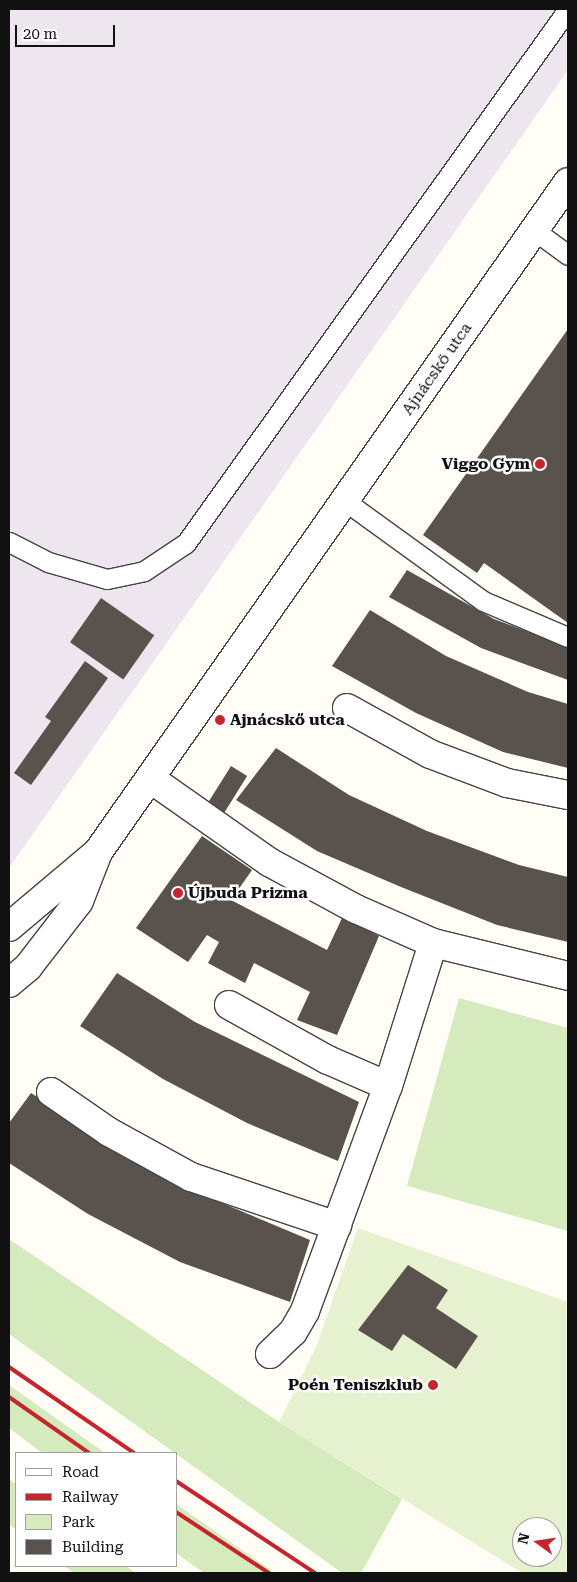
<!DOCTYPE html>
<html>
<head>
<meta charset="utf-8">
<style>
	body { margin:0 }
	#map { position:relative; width:577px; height:1582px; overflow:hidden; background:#fffdf5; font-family:"Roboto Serif",serif }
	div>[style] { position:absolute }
	.industrial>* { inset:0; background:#eee6ef }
	.green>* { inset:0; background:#d5ebbd }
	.pitch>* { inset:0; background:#e6f2cf }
	.building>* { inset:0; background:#5a524d; transform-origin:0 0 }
	.roads { filter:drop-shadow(1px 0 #444) drop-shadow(-1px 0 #444) drop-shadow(0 1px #444) drop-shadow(0 -1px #444) }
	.service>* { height:19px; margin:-9.5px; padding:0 9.5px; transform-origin:9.5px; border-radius:9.5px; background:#fff }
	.minor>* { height:28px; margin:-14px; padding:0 14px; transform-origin:14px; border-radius:14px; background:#fff }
	.tertiary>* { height:28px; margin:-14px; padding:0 14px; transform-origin:14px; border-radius:14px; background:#fff }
	.rail>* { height:4px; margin:-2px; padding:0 2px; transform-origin:2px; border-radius:2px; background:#c4262e }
	.dots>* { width:14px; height:14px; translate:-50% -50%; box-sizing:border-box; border:2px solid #fff; border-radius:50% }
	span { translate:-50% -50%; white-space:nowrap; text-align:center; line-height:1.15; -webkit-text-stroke:5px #fff; paint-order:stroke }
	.street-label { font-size:16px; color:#111 }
	.poi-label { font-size:16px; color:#111; font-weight:700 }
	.right { translate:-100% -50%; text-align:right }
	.left { translate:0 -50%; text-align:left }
	.frame { position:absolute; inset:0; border:10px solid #111; pointer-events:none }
	.legend { position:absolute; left:15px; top:1452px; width:162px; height:115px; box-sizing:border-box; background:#fff; border:1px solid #a0a0a0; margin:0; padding:6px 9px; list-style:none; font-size:15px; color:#111 }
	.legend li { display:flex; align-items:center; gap:10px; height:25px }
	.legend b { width:25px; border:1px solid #a0a0a0 }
	.north { position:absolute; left:512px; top:1517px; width:50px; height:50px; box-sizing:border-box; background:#fff; border:1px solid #a0a0a0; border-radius:50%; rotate:284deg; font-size:14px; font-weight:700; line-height:20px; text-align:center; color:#111 }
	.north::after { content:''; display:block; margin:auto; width:18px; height:22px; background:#c4262e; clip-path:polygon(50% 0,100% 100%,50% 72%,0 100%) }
	.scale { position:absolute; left:15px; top:25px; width:100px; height:22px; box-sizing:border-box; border:2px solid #111; border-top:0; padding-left:6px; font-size:15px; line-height:18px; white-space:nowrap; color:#111; -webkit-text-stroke:4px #fff; paint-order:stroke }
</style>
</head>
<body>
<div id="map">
	<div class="industrial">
		<div style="clip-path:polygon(9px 9px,568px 9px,568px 70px,9px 868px)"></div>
	</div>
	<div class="green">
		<div style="clip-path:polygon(459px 998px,568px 1028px,568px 1231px,407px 1186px)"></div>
		<div style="clip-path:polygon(9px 1239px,279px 1422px,402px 1499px,361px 1573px,342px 1573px,9px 1334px)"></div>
		<div style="clip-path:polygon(9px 1385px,105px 1453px,42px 1453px,9px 1428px)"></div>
		<div style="clip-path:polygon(9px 1479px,16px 1484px,16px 1530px,9px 1524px)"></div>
		<div style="clip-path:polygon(176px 1504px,275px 1573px,204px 1573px,176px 1553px)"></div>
		<div style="clip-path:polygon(64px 1566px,126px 1566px,136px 1573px,74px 1573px)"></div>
	</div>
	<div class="pitch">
		<div style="clip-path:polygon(evenodd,358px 1228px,568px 1302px,568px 1573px,522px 1573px,279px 1422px,316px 1347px,358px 1228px,522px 1527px,552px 1527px,552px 1557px,522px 1557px,522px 1527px)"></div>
	</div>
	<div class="building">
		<div style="clip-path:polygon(568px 329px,568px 623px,484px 563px,477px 573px,423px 535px)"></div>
		<div style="clip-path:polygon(407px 570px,494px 619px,568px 647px,568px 680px,481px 648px,389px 597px)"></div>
		<div style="left:101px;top:598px;width:65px;height:54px;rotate:35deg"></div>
		<div style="clip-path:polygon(370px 610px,446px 656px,528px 692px,568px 704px,568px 768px,503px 752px,416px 713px,332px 666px)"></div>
		<div style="clip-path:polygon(85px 661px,108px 678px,31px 785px,14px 773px,51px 721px,45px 717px)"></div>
		<div style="clip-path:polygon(276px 748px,349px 795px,427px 831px,519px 865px,568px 877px,568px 942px,497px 925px,401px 887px,317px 851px,236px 800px)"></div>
		<div style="left:231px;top:766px;width:19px;height:44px;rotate:32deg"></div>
		<div style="clip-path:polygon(202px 836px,252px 870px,231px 900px,327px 950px,342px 918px,379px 936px,337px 1035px,297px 1020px,310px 992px,254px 963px,245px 983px,208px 963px,219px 942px,207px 935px,188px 962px,136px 928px)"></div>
		<div style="clip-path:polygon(117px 973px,195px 1022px,359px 1102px,338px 1161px,247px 1123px,163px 1079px,80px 1026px)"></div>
		<div style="clip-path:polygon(31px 1093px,125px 1153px,210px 1198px,310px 1240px,290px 1302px,180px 1262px,88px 1214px,9px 1163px,9px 1123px)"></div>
		<div style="clip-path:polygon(408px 1265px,448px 1290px,436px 1308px,478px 1336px,456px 1369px,403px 1334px,392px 1351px,358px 1330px)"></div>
	</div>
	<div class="roads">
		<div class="service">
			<div style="left:534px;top:230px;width:42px;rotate:36.3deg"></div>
			<div style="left:345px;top:501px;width:170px;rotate:35.9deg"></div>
			<div style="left:483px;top:601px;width:92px;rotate:23deg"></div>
			<div style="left:9px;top:542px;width:44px;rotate:27.1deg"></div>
			<div style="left:48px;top:562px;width:61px;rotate:16.1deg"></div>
			<div style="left:107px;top:579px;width:38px;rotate:-12deg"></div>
			<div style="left:144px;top:571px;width:50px;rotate:-33.7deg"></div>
			<div style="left:186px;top:543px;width:657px;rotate:-54.42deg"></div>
		</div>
		<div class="minor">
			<div style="left:347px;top:708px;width:95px;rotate:29deg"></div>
			<div style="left:430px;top:754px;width:82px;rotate:20.6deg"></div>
			<div style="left:507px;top:783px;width:62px;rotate:11.1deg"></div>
			<div style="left:151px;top:779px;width:144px;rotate:35.1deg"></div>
			<div style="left:269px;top:862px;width:99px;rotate:28.4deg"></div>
			<div style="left:356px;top:909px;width:84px;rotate:23.8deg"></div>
			<div style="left:433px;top:943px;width:139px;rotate:13.7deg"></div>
			<div style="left:229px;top:1005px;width:113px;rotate:29.1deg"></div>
			<div style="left:328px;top:1060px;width:65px;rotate:23.4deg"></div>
			<div style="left:51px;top:1092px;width:70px;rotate:34.6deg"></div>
			<div style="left:109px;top:1132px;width:94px;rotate:28.8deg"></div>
			<div style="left:191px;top:1177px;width:154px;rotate:18.6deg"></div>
			<div style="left:270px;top:1354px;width:32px;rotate:-44deg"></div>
			<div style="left:293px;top:1332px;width:24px;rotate:-60deg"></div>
			<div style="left:305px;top:1311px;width:240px;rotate:-69.8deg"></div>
			<div style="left:388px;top:1086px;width:150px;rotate:-72.5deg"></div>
		</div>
		<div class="tertiary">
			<div style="left:9px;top:927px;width:116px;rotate:-40.1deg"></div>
			<div style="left:9px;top:983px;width:25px;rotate:-40deg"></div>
			<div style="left:28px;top:967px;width:83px;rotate:-52.3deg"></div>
			<div style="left:79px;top:901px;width:53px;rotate:-68.8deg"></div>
			<div style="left:98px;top:852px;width:818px;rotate:-54.95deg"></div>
		</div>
	</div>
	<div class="rail">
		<div style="left:9px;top:1367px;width:152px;rotate:34.5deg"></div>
		<div style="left:9px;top:1397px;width:98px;rotate:35deg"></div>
		<div style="left:176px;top:1481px;width:167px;rotate:33.5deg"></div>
		<div style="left:176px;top:1512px;width:111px;rotate:33.3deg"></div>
	</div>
	<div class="dots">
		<div style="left:540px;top:464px;background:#c4262e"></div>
		<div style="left:220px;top:720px;background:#c4262e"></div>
		<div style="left:178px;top:893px;background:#c4262e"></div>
		<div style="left:433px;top:1385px;background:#c4262e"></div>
	</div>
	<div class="street-label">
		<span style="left:437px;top:369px;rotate:-55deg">Ajnácskő utca</span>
	</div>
	<div class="poi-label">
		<span class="right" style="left:530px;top:464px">Viggo Gym</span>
		<span class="left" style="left:230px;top:720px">Ajnácskő utca</span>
		<span class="left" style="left:188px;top:893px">Újbuda Prizma</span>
		<span class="right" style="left:423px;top:1385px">Poén Teniszklub</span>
	</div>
	<div class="frame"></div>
	<ul class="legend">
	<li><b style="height:6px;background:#fff"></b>Road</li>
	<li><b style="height:6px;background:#c4262e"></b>Railway</li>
	<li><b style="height:14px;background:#d5ebbd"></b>Park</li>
	<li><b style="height:14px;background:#5a524d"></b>Building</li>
	</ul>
	<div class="north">N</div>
	<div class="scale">20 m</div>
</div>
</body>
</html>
